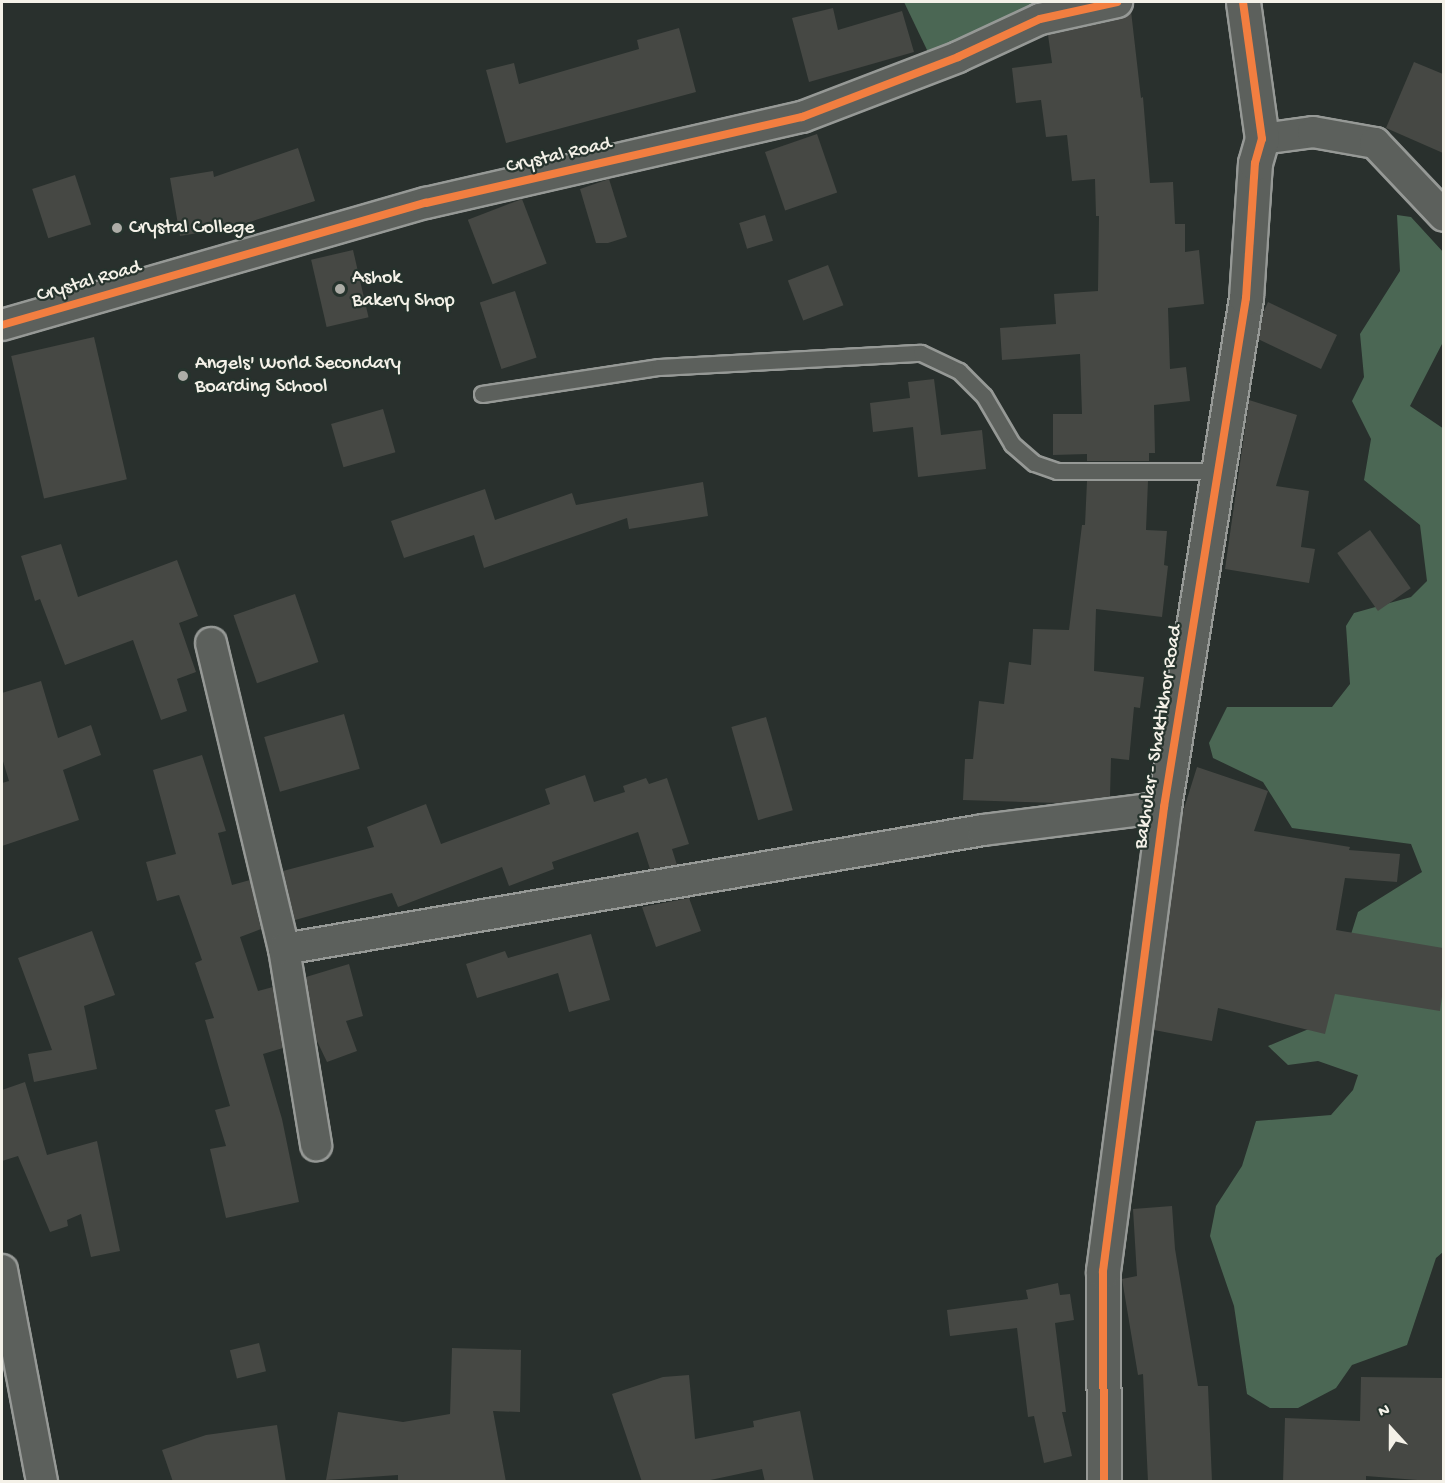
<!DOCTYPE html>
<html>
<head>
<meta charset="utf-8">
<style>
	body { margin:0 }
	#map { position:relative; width:1445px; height:1483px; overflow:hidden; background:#29302d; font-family:"Gochi Hand",sans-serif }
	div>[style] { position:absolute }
	.green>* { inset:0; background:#4b6754 }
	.building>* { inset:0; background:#464844; transform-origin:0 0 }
	.roads { filter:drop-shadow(2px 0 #969996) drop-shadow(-2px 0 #969996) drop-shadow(0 2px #969996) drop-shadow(0 -2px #969996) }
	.lane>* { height:15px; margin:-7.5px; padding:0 7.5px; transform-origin:7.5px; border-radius:7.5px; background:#5c605c }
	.street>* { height:30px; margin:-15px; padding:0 15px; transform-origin:15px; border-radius:15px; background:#5c605c }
	.secondary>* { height:33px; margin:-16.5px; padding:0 16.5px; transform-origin:16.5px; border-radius:16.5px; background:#5c605c }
	.cycleway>* { height:8px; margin:-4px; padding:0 4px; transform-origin:4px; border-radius:4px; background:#f27e40 }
	.dots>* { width:16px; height:16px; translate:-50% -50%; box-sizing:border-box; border:3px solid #26332d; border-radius:50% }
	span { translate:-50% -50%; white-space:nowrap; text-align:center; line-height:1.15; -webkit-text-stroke:4.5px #26332d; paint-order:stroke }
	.street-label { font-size:20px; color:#f4f1e8 }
	.poi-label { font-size:20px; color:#f4f1e8 }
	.left { translate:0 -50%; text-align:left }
	.frame { position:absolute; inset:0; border:3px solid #f4f1e8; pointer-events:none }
	.north { position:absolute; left:1361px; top:1399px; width:60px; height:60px; -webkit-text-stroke:4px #26332d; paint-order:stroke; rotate:339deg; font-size:16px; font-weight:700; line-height:24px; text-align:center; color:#f4f1e8 }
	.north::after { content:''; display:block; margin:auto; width:21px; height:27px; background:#f4f1e8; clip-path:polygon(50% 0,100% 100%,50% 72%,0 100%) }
</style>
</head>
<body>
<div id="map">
	<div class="green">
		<div style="clip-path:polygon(904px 2px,1050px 2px,928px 52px)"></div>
		<div style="clip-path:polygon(1397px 215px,1411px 217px,1444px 253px,1443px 342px,1410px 406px,1444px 429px,1443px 1252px,1436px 1258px,1407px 1345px,1352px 1365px,1336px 1388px,1298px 1408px,1270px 1408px,1247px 1394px,1234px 1306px,1210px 1236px,1216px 1206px,1242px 1166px,1256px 1121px,1331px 1115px,1353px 1090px,1358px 1075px,1318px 1061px,1288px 1065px,1268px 1046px,1323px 1023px,1358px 912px,1422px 872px,1411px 844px,1292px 828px,1263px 782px,1213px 758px,1209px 743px,1227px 707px,1332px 707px,1350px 684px,1346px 626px,1354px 613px,1411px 597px,1427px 581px,1420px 525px,1364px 480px,1371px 439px,1352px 401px,1364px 377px,1360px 334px,1400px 271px)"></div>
	</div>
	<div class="building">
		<div style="clip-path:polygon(833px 8px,838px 30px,902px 11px,914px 52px,809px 82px,792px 18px)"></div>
		<div style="clip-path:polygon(1131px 11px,1141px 98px,1143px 97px,1150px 183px,1173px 182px,1175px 224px,1185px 224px,1185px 252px,1199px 250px,1204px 304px,1168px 308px,1170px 369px,1186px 367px,1190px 401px,1154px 405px,1155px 453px,1149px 453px,1149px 461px,1087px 461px,1087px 454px,1053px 455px,1053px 414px,1082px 414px,1080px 354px,1002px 360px,1000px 328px,1056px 324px,1054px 294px,1098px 291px,1099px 216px,1096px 216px,1095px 179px,1072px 181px,1067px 135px,1046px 137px,1041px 100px,1016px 103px,1012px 68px,1052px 63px,1048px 35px,1121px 19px)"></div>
		<div style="clip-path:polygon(679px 28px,696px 92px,506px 143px,486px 70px,514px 63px,519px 84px,639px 49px,637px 40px)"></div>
		<div style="clip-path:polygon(1414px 62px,1443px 74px,1443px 153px,1386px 128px)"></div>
		<div style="left:817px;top:134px;width:62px;height:55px;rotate:71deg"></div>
		<div style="clip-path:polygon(298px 148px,315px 201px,234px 227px,180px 236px,170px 178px,213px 171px,214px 177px)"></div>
		<div style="left:75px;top:175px;width:52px;height:45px;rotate:72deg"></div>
		<div style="clip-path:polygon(609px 179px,627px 237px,608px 243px,596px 243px,580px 189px)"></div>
		<div style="left:522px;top:199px;width:69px;height:58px;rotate:69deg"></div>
		<div style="left:765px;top:215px;width:27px;height:27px;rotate:73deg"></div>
		<div style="left:353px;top:250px;width:69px;height:43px;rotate:77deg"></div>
		<div style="left:828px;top:265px;width:43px;height:43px;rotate:69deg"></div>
		<div style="left:515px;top:291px;width:70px;height:37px;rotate:72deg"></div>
		<div style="clip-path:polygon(1268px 302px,1337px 335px,1321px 369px,1258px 339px,1263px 313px)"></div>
		<div style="left:94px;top:337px;width:146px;height:85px;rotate:77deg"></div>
		<div style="clip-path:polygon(934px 379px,941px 435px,982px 430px,986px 469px,918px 477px,913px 427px,873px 432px,870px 403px,910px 398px,908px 382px)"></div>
		<div style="clip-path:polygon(1249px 400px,1297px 415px,1276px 486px,1309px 491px,1301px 547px,1315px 549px,1309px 583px,1225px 569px)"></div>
		<div style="left:383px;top:409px;width:45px;height:54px;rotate:74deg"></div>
		<div style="clip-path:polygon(1087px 481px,1148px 481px,1146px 530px,1167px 531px,1164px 565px,1168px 566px,1162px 617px,1096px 609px,1094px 671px,1144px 677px,1140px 708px,1134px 707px,1129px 760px,1111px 758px,1110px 797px,1060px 803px,963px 800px,965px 759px,973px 759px,979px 701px,1004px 704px,1009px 662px,1031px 665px,1033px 629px,1069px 630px,1082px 525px,1085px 525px)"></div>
		<div style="clip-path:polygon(703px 482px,708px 516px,629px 529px,627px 518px,484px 568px,474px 535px,404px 558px,391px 521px,485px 489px,495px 520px,572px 493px,576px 505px)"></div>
		<div style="left:1370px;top:530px;width:71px;height:40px;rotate:55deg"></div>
		<div style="clip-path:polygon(61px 544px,78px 597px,177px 560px,198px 616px,179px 623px,196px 672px,177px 679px,187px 711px,161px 720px,133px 640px,65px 665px,40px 599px,35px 601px,21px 556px)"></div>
		<div style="left:295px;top:594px;width:72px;height:65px;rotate:71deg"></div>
		<div style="clip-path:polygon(41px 681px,58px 738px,91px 725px,101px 755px,63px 770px,79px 820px,2px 846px,2px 783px,9px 781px,2px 758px,2px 693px)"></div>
		<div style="left:344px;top:714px;width:57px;height:83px;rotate:74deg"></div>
		<div style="left:766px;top:717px;width:97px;height:36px;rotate:74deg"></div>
		<div style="clip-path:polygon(202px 755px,226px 831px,218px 833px,232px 885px,250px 880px,261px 929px,240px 937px,258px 991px,273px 987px,283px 1048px,263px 1054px,282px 1119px,299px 1202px,226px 1218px,210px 1149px,226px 1146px,215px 1110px,230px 1106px,205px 1020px,214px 1018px,195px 963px,202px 960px,179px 895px,157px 901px,146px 862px,176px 854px,153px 770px)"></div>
		<div style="clip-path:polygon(1197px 767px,1268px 791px,1254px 831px,1350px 847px,1349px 850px,1400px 854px,1397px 882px,1345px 878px,1336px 930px,1443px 948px,1443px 989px,1440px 1011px,1335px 994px,1325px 1034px,1218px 1008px,1212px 1041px,1154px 1030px,1182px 815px)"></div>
		<div style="clip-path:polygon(585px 775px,594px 802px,625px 792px,623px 786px,646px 778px,649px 784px,667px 778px,689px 844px,672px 849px,677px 865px,650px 869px,638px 832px,552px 862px,554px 869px,509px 886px,502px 867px,398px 907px,392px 893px,295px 920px,283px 871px,374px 847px,367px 827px,426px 804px,441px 844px,550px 804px,545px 789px)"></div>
		<div style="clip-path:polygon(689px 898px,701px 931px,656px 947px,642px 907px)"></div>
		<div style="clip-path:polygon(92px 931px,115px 995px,84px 1006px,97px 1069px,34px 1082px,28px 1054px,52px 1050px,18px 958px)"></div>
		<div style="clip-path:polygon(591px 934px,610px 1000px,569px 1012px,558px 973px,477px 998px,466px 964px,505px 951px,508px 958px)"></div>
		<div style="clip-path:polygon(349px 964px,363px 1016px,346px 1021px,357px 1051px,327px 1062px,316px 1039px,306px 977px)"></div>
		<div style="clip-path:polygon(25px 1082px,47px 1155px,97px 1141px,120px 1251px,91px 1257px,81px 1214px,67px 1220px,68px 1226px,50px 1232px,18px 1156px,2px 1161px,2px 1090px)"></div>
		<div style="clip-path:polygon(1172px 1206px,1175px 1249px,1198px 1386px,1208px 1386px,1212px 1482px,1148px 1482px,1143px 1374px,1138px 1375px,1122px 1279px,1137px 1276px,1133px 1209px)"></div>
		<div style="clip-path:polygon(1058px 1283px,1060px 1295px,1070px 1294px,1074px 1320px,1055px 1323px,1066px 1412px,1062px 1412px,1072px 1456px,1044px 1463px,1034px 1416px,1028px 1417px,1017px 1328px,950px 1336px,947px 1310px,1028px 1299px,1026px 1290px)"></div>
		<div style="left:259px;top:1343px;width:29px;height:30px;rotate:76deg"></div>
		<div style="clip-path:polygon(452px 1348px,521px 1350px,520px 1412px,493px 1411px,506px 1482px,398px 1482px,398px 1475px,326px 1480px,338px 1412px,403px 1422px,450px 1414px)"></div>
		<div style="clip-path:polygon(689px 1375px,695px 1439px,754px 1427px,753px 1421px,800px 1411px,814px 1482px,765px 1482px,762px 1469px,701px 1482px,642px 1482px,612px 1394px,663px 1377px)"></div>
		<div style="clip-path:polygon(1361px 1377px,1443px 1378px,1443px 1482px,1366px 1476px,1366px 1482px,1283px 1482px,1285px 1418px,1360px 1421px)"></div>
		<div style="clip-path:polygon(277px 1425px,286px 1482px,173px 1482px,162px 1450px,206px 1435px)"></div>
	</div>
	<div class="roads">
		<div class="lane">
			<div style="left:482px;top:394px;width:179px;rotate:-8.7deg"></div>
			<div style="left:659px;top:367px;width:262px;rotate:-3.1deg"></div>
			<div style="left:921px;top:353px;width:42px;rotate:25.3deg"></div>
			<div style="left:959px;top:371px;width:35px;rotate:45deg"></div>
			<div style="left:984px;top:396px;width:56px;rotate:59.7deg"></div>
			<div style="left:1012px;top:444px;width:29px;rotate:41deg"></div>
			<div style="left:1034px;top:463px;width:24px;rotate:19deg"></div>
			<div style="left:1057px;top:471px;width:160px"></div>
		</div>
		<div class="street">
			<div style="left:1262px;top:139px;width:51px;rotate:-7.8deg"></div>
			<div style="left:1313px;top:132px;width:63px;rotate:10.1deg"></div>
			<div style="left:1375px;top:143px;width:100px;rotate:46.6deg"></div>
			<div style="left:2px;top:325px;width:441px;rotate:-16.1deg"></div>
			<div style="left:426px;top:203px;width:386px;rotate:-12.9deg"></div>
			<div style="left:802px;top:117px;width:167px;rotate:-21deg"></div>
			<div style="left:958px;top:57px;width:90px;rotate:-24.9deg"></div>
			<div style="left:1040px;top:19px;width:79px;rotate:-12.4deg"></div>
			<div style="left:211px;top:643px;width:315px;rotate:76.6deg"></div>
			<div style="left:284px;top:949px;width:199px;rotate:80.7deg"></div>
			<div style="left:284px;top:949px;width:709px;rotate:-9.66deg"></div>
			<div style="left:983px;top:830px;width:182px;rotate:-7.2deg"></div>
			<div style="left:2px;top:1270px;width:216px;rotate:79.3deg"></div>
		</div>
		<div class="secondary">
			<div style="left:1104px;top:1482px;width:211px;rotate:-90.3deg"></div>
			<div style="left:1103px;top:1271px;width:468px;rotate:-82.5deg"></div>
			<div style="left:1164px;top:807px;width:516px;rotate:-80.85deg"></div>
			<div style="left:1246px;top:298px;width:135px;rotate:-86.2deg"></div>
			<div style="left:1255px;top:163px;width:25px;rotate:-74deg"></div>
			<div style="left:1262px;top:139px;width:138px;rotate:-97.9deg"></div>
		</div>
	</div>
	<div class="cycleway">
		<div style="left:2px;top:325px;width:441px;rotate:-16.1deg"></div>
		<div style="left:426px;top:203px;width:386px;rotate:-12.9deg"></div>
		<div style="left:802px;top:117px;width:167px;rotate:-21deg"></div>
		<div style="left:958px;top:57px;width:90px;rotate:-24.9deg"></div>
		<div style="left:1040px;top:19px;width:79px;rotate:-12.4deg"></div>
		<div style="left:1104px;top:1482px;width:211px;rotate:-90.3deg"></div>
		<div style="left:1103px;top:1271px;width:468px;rotate:-82.5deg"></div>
		<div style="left:1164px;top:807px;width:516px;rotate:-80.85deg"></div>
		<div style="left:1246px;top:298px;width:135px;rotate:-86.2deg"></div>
		<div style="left:1255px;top:163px;width:25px;rotate:-74deg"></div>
		<div style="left:1262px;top:139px;width:138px;rotate:-97.9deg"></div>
	</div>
	<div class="dots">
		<div style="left:117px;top:228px;background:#adada7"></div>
		<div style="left:340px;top:289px;background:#adada7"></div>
		<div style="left:183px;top:376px;background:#adada7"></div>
	</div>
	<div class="street-label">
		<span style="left:559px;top:156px;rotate:-13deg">Crystal Road</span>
		<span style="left:89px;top:282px;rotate:-16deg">Crystal Road</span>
		<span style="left:1159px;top:737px;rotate:-81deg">Bakhular - Shaktikhor Road</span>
	</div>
	<div class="poi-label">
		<span class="left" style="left:129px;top:228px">Crystal College</span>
		<span class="left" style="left:352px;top:290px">Ashok<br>Bakery Shop</span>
		<span class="left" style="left:195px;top:376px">Angels' World Secondary<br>Boarding School</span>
	</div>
	<div class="frame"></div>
	<div class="north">N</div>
</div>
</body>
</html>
